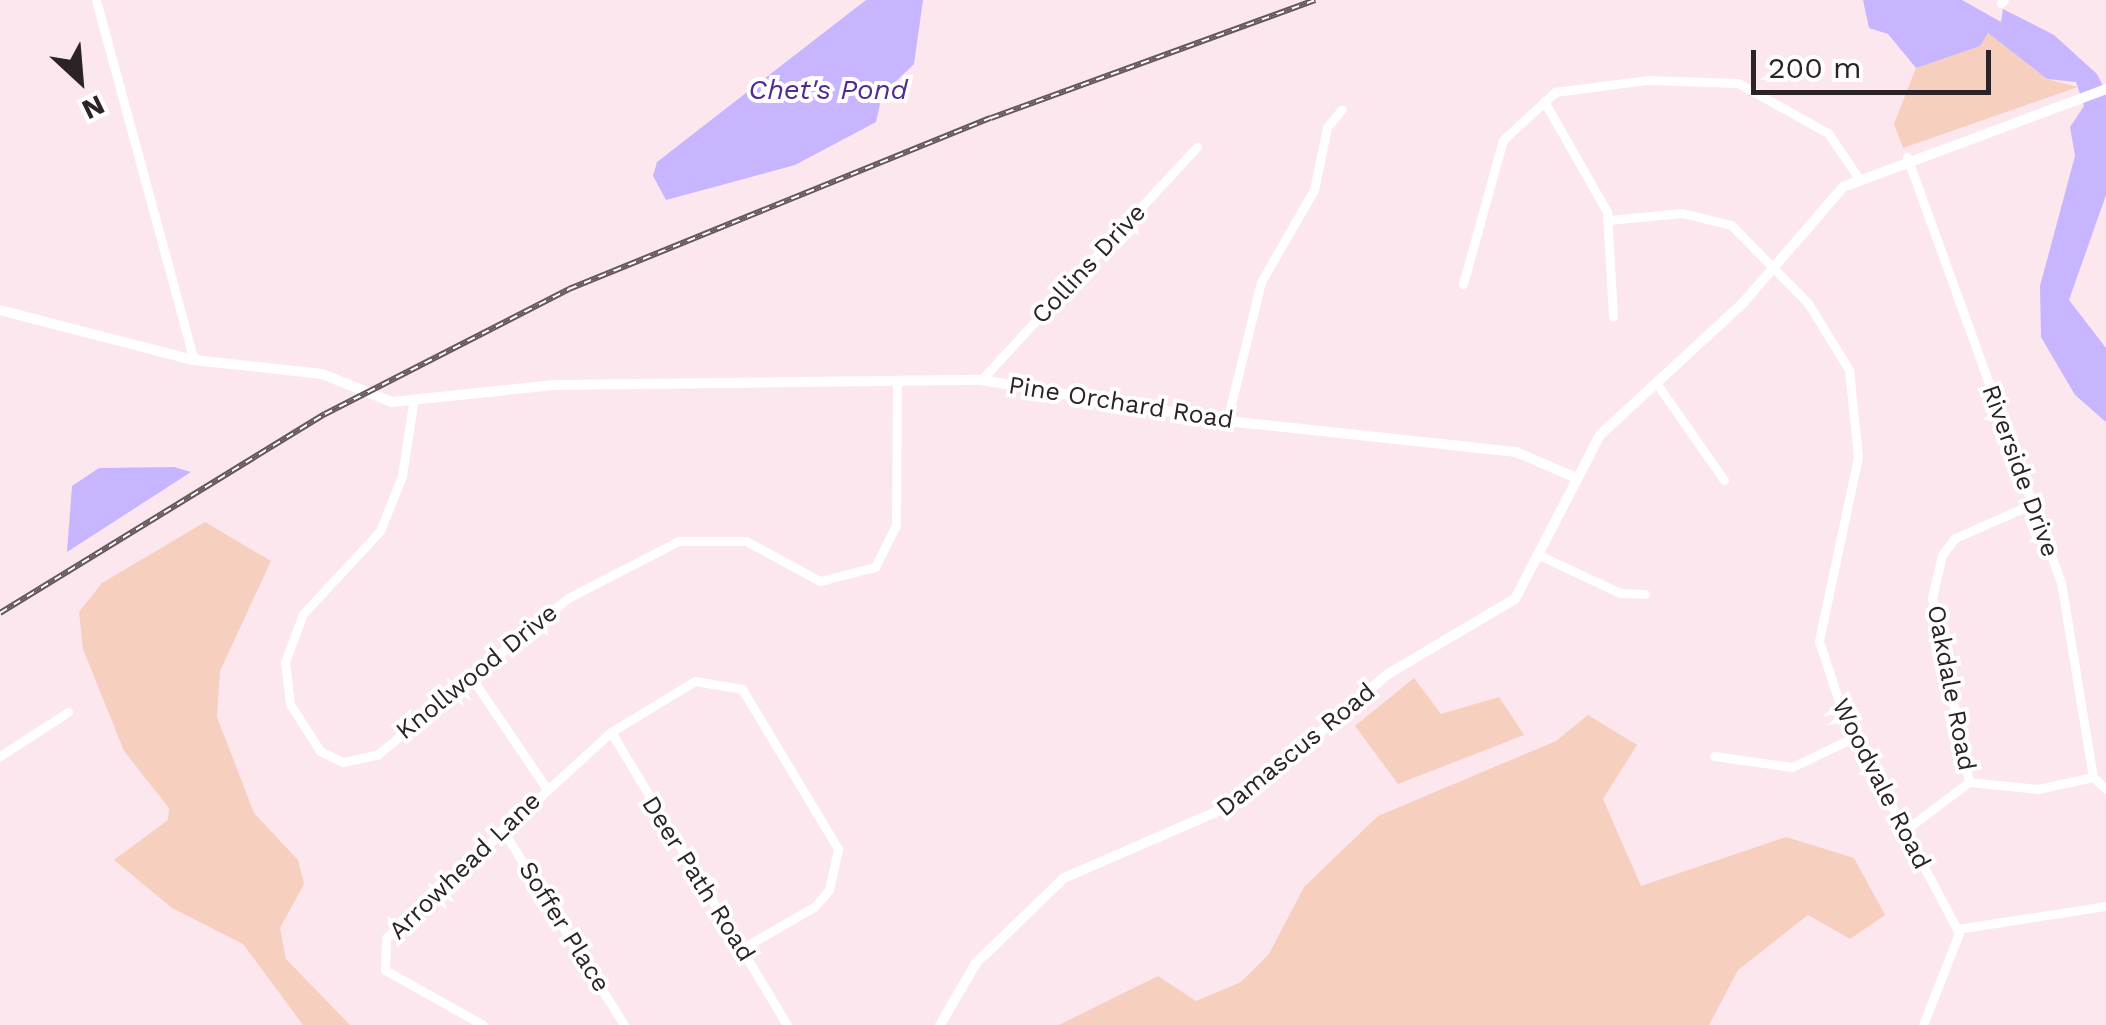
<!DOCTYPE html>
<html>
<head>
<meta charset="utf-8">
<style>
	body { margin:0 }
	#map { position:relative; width:2106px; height:1025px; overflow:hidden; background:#fce7ef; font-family:"Work Sans",sans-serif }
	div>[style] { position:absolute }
	.green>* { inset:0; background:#f6cfbe }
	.water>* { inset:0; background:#c8b5ff }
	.minor>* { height:9px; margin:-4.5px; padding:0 4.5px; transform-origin:4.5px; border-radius:4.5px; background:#fff }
	.tertiary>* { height:10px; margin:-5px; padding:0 5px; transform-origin:5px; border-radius:5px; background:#fff }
	.rail>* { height:6px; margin-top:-3px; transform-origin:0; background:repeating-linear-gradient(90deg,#fff 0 8px,#63575c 0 16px); box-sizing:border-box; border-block:2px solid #63575c }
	span { translate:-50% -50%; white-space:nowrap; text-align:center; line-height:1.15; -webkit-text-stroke:8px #fff; paint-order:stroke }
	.street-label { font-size:25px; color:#2c2327 }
	.water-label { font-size:28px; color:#522a91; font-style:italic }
	.north { position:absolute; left:30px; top:30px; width:100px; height:100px; -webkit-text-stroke:8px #fff; paint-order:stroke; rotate:154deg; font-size:28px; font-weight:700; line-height:40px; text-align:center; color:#2c2327 }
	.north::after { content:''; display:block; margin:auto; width:35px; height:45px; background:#2c2327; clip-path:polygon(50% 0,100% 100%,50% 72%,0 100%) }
	.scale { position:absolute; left:1751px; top:50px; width:240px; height:45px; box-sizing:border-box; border:5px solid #2c2327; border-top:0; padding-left:12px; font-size:30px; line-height:35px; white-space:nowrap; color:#2c2327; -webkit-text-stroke:8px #fff; paint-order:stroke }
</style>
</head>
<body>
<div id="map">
	<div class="green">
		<div style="clip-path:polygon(1988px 33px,2047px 79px,2078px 87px,1903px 148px,1894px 124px,1916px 68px)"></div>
		<div style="clip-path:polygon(205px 522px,271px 561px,220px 671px,217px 717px,254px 813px,298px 860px,304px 884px,280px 928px,286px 959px,350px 1025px,303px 1025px,243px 944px,172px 908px,114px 860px,168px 820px,169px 808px,124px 751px,83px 649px,79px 612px,102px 583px)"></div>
		<div style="clip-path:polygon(1414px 678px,1441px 714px,1499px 697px,1524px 735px,1398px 784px,1355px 726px)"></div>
		<div style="clip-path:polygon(1588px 715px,1637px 745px,1603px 799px,1641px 886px,1786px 837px,1854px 858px,1885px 915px,1850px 939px,1808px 915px,1738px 970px,1709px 1025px,1059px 1025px,1158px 976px,1196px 1001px,1241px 982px,1269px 954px,1304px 887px,1378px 816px,1556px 741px)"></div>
	</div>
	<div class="water">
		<div style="clip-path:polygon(866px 0,923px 0,914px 64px,882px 95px,876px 122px,795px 165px,666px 200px,653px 176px,657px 162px)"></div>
		<div style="clip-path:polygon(1863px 0,1962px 0,2001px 22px,2003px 9px,2054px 35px,2097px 74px,2106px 92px,2106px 195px,2069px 300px,2106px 348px,2106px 422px,2075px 395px,2041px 337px,2040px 286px,2075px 156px,2070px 127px,2084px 106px,2076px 82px,2047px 79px,1988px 33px,1980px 46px,1916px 68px,1888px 34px,1869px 28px)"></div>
		<div style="clip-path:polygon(174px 467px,191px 472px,67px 552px,72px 486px,99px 468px)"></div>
	</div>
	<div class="minor">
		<div style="left:96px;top:0;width:373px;rotate:74.8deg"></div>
		<div style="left:2001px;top:3px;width:4px;rotate:-45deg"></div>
		<div style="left:1544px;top:101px;width:128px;rotate:60.4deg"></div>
		<div style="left:1607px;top:212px;width:105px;rotate:86.7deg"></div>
		<div style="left:1907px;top:157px;width:452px;rotate:70.1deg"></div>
		<div style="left:2061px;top:582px;width:198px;rotate:80.7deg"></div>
		<div style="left:2093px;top:777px;width:18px;rotate:43deg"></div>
		<div style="left:1609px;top:220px;width:73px;rotate:-5.5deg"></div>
		<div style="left:1682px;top:213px;width:50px;rotate:13.8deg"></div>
		<div style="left:1731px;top:225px;width:110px;rotate:45.4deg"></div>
		<div style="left:1808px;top:303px;width:79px;rotate:58.5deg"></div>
		<div style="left:1849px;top:370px;width:87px;rotate:84.1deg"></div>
		<div style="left:1858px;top:457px;width:188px;rotate:102deg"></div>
		<div style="left:1819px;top:641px;width:77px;rotate:71.8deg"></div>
		<div style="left:1843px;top:714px;width:248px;rotate:62.1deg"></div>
		<div style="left:1959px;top:933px;width:99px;rotate:111.4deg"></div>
		<div style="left:1463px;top:284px;width:149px;rotate:-74.5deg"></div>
		<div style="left:1503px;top:140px;width:71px;rotate:-42.7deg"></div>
		<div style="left:1555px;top:92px;width:94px;rotate:-7.4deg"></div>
		<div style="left:1648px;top:80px;width:90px;rotate:1.9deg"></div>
		<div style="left:1738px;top:83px;width:103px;rotate:29.1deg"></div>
		<div style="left:1828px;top:133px;width:55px;rotate:56deg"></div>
		<div style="left:981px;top:380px;width:318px;rotate:-47.2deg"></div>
		<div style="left:1657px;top:384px;width:117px;rotate:55.1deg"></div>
		<div style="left:413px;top:404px;width:73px;rotate:98.7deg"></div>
		<div style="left:402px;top:476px;width:59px;rotate:111.8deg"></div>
		<div style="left:380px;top:531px;width:113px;rotate:132.9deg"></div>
		<div style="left:303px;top:614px;width:51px;rotate:110.6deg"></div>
		<div style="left:285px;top:662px;width:42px;rotate:83.2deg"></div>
		<div style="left:290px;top:704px;width:56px;rotate:57.4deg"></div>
		<div style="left:320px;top:751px;width:25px;rotate:26deg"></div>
		<div style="left:343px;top:762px;width:35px;rotate:-12deg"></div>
		<div style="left:377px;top:755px;width:247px;rotate:-39.4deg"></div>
		<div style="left:568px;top:598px;width:125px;rotate:-27.2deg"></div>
		<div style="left:679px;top:541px;width:67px"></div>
		<div style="left:746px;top:541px;width:84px;rotate:28.4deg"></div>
		<div style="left:820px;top:581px;width:57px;rotate:-14.3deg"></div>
		<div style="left:875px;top:567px;width:47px;rotate:-63.4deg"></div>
		<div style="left:896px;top:525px;width:145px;rotate:-89.6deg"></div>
		<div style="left:1227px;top:421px;width:143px;rotate:-76.3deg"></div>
		<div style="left:1261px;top:282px;width:106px;rotate:-60.1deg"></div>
		<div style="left:1314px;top:190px;width:64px;rotate:-78.3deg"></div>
		<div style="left:1327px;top:127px;width:23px;rotate:-50deg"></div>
		<div style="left:1537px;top:554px;width:92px;rotate:25.2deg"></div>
		<div style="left:1620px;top:593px;width:25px;rotate:2deg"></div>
		<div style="left:469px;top:674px;width:139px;rotate:55.9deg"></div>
		<div style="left:611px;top:732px;width:342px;rotate:59deg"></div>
		<div style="left:0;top:756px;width:81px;rotate:-32.9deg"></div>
		<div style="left:1714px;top:756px;width:79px;rotate:8deg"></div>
		<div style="left:1792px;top:767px;width:70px;rotate:-25.5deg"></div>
		<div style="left:1969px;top:782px;width:69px;rotate:5.8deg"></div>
		<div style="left:2038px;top:789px;width:56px;rotate:-12.3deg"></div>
		<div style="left:502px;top:829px;width:231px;rotate:58.1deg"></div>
		<div style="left:1904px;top:831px;width:81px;rotate:-37deg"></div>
		<div style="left:1969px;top:782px;width:188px;rotate:-101.4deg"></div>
		<div style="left:1932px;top:598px;width:44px;rotate:-76.9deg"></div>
		<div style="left:1942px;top:555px;width:21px;rotate:-53deg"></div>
		<div style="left:1955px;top:538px;width:82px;rotate:-23.7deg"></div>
		<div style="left:1957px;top:929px;width:151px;rotate:-8.8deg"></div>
		<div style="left:483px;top:1025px;width:112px;rotate:-150.7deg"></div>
		<div style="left:385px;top:970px;width:32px;rotate:-88deg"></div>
		<div style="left:386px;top:938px;width:305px;rotate:-42.5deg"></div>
		<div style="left:611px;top:732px;width:98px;rotate:-31.3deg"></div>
		<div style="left:695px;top:681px;width:48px;rotate:9.7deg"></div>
		<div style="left:742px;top:689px;width:187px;rotate:59deg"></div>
		<div style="left:838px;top:849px;width:42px;rotate:102.4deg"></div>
		<div style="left:829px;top:890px;width:23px;rotate:131deg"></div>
		<div style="left:814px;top:907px;width:84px;rotate:150.1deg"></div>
	</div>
	<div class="tertiary">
		<div style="left:0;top:310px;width:200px;rotate:14.5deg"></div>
		<div style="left:194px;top:360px;width:129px;rotate:6.2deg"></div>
		<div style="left:322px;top:374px;width:75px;rotate:21.8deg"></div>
		<div style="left:392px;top:402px;width:163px;rotate:-6deg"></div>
		<div style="left:554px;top:385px;width:427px;rotate:-0.7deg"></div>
		<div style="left:981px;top:380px;width:249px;rotate:9.5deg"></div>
		<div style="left:1227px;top:421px;width:291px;rotate:6.1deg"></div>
		<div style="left:1516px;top:452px;width:61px;rotate:23.2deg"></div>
		<div style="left:940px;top:1025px;width:72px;rotate:-59.9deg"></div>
		<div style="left:976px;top:963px;width:122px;rotate:-44deg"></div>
		<div style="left:1064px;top:878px;width:191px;rotate:-23.5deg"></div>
		<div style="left:1239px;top:802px;width:196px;rotate:-40.7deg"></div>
		<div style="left:1388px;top:674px;width:147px;rotate:-30.6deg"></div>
		<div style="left:1515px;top:599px;width:185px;rotate:-62.6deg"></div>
		<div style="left:1600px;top:435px;width:195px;rotate:-42.7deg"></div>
		<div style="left:1743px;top:303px;width:153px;rotate:-49.2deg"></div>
		<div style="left:1843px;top:187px;width:281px;rotate:-20.4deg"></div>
	</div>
	<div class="rail">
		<div style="left:0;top:613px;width:381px;rotate:-31.5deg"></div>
		<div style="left:325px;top:414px;width:274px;rotate:-27.1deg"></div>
		<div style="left:569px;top:289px;width:455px;rotate:-22.1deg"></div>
		<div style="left:991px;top:118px;width:345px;rotate:-20deg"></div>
	</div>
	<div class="street-label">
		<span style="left:1089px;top:264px;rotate:-47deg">Collins Drive</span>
		<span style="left:1121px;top:403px;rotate:9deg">Pine Orchard Road</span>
		<span style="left:2020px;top:471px;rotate:70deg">Riverside Drive</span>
		<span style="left:477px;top:672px;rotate:-39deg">Knollwood Drive</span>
		<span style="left:1951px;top:688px;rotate:79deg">Oakdale Road</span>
		<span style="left:1296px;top:750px;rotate:-39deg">Damascus Road</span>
		<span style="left:1881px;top:784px;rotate:63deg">Woodvale Road</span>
		<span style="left:465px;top:866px;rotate:-44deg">Arrowhead Lane</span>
		<span style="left:698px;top:879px;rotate:58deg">Deer Path Road</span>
		<span style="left:564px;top:927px;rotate:58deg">Soffer Place</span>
	</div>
	<div class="water-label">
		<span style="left:828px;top:90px">Chet's Pond</span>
	</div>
	<div class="north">N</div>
	<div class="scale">200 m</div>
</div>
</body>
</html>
